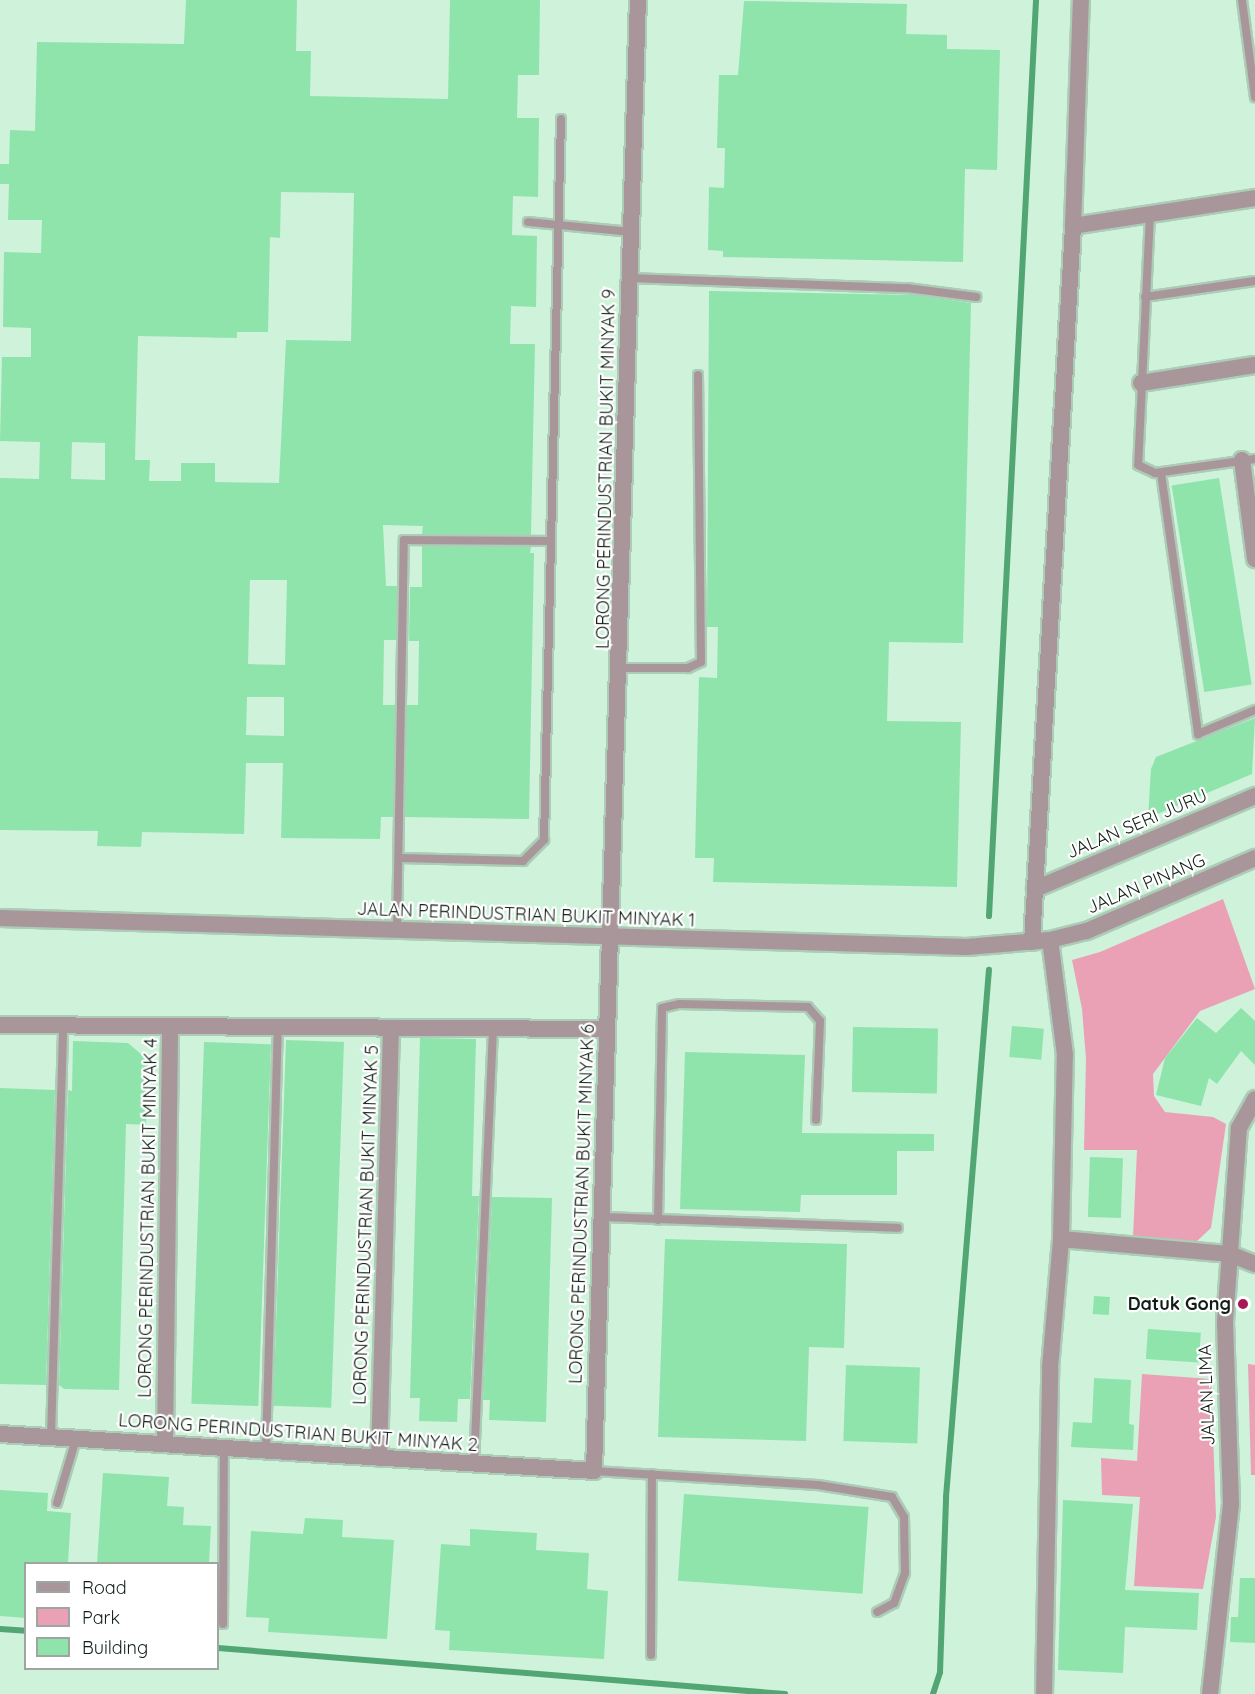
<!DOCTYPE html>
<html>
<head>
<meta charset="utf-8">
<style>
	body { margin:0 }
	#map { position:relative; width:1255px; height:1694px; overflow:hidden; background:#cff2da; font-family:Quicksand,sans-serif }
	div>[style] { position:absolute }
	.green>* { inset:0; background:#eba1b5 }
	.stream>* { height:6px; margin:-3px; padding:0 3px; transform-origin:3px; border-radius:3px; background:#52a673 }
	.building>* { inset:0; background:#8fe4ac; transform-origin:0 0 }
	.roads { filter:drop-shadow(2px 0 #adccb7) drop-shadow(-2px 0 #adccb7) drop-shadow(0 2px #adccb7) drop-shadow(0 -2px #adccb7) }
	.lane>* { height:8px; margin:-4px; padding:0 4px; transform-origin:4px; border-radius:4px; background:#a8969a }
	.street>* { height:16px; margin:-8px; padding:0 8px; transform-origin:8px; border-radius:8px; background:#a8969a }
	.dots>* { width:16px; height:16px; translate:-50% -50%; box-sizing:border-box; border:3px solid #fff; border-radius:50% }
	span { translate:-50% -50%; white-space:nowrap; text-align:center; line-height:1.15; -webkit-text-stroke:4.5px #fff; paint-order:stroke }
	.street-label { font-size:18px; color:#111e15 }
	.poi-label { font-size:18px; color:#111e15; font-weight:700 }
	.right { translate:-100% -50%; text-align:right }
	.legend { position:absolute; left:24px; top:1562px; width:195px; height:108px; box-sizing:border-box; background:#fff; border:2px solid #a0a5a1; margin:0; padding:8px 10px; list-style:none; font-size:18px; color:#111e15 }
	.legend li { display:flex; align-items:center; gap:12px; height:30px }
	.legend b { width:30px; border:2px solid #a0a5a1 }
</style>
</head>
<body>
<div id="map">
	<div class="green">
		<div style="clip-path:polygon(1223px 899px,1255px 989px,1200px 1011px,1153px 1074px,1154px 1096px,1165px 1112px,1213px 1117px,1226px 1124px,1211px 1228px,1196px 1242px,1133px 1237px,1137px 1150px,1084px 1150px,1086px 1059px,1082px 1009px,1072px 960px,1100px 952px)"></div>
		<div style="clip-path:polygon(1248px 1364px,1255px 1365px,1255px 1475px,1251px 1475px)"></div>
		<div style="clip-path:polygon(1142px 1374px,1211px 1379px,1216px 1517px,1203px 1589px,1134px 1586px,1140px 1497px,1102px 1495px,1101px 1458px,1137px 1461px)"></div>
	</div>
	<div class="stream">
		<div style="left:989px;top:916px;width:917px;rotate:-87.06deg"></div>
		<div style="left:0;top:1629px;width:26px;rotate:4deg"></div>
		<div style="left:218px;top:1648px;width:569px;rotate:4.64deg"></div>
		<div style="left:933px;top:1694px;width:23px;rotate:-72deg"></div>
		<div style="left:940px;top:1672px;width:175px;rotate:-88deg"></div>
		<div style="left:946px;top:1497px;width:529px;rotate:-85.34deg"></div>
	</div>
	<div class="building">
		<div style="clip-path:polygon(evenodd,186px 0,297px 0,296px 51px,311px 51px,310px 96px,448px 99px,450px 0,540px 0,539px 75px,518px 75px,517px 118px,539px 118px,538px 197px,513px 196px,512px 235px,537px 236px,536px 307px,511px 306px,510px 344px,535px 344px,531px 535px,422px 534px,423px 526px,383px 525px,386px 586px,397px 586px,396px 640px,384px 640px,383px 705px,395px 705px,393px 817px,381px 817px,380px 839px,281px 838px,283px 763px,246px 763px,244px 834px,142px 832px,141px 847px,97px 846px,98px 831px,0 830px,0 478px,39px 479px,40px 442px,0 441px,2px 357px,31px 357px,31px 328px,3px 327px,4px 252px,41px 253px,42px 220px,8px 220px,9px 184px,0 184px,0 164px,9px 164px,10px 130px,35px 131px,37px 42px,184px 44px,186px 0,281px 192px,354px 193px,351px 341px,286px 340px,279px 483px,215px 482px,215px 463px,181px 463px,181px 481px,149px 481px,150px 460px,135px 460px,138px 336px,237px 338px,237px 332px,268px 332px,270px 237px,280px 238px,281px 192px,186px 0,72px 442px,105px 443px,105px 480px,71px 479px,72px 442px,186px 0,250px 580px,287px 580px,285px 665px,248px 664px,250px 580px,186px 0,247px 697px,284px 697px,284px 736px,246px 735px,247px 697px)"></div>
		<div style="clip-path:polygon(744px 1px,907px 4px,906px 34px,947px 35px,947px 49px,1000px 50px,997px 170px,965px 169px,963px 262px,723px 257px,723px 251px,708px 250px,709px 187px,724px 188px,725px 148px,717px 148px,719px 75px,738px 75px)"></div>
		<div style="clip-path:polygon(709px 291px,914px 295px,971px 303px,963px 643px,889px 642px,887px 721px,961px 722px,957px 887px,713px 882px,714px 858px,695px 858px,699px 677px,717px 678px,718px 627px,707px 627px)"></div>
		<div style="left:1219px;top:478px;width:209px;height:48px;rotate:81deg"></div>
		<div style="clip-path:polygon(422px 546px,531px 547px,530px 553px,534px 553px,529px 819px,405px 817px,407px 705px,418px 705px,419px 641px,409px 641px,410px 587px,422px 587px)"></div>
		<div style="clip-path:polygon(1255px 718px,1252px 774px,1148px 818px,1151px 769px,1156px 757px)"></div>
		<div style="clip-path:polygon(1241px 1008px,1255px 1021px,1255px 1065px,1241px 1051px,1217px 1084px,1209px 1078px,1201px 1106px,1156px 1095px,1165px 1058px,1197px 1018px,1216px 1033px)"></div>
		<div style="left:1012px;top:1026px;width:32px;height:31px;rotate:5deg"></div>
		<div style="left:853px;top:1027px;width:85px;height:65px;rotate:1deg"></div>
		<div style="clip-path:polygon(420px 1038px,476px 1039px,472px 1196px,479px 1196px,470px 1399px,458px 1399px,457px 1422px,419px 1421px,420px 1398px,410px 1398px)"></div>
		<div style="left:286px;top:1040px;width:58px;height:366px;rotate:2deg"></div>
		<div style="clip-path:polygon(73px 1041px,128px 1043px,148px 1060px,146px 1125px,126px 1124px,119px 1390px,64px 1389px,59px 1385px,68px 1090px,72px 1091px)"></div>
		<div style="left:204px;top:1042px;width:67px;height:362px;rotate:2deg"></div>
		<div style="clip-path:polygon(685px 1052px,805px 1055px,802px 1133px,934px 1134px,934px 1151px,897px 1151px,897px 1195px,801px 1195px,800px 1212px,680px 1209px)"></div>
		<div style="clip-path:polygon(0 1088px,55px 1090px,46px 1385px,0 1384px)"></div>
		<div style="left:1090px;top:1157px;width:33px;height:60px;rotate:2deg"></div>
		<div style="clip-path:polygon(492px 1197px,552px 1198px,546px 1422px,489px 1420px,490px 1400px,483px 1400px)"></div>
		<div style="clip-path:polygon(665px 1239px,847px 1244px,844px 1348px,809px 1347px,806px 1441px,658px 1437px)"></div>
		<div style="left:1094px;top:1296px;width:16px;height:18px;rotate:4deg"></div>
		<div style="left:1148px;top:1329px;width:53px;height:30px;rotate:4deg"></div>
		<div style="left:846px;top:1365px;width:74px;height:76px;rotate:2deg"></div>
		<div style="clip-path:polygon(1094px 1378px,1131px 1380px,1129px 1424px,1134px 1425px,1133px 1450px,1071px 1447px,1073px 1422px,1092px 1423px)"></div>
		<div style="clip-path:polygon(103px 1473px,169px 1477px,167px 1506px,184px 1507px,183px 1525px,211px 1526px,209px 1563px,97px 1563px)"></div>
		<div style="clip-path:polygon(0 1490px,48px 1493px,47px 1511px,71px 1513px,68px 1563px,26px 1563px,26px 1618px,0 1616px)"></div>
		<div style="left:684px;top:1494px;width:185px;height:87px;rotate:4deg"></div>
		<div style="clip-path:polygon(1063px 1500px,1133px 1504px,1125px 1590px,1199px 1593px,1197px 1630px,1125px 1627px,1123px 1673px,1058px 1670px)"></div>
		<div style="clip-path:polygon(305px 1518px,343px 1520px,342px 1537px,394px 1540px,387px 1639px,268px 1632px,269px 1618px,246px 1617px,251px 1531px,303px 1534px)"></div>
		<div style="clip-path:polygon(470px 1529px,537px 1533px,536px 1550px,589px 1553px,587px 1589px,608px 1591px,604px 1659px,449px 1650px,450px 1631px,435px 1630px,441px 1544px,470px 1546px)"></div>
		<div style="clip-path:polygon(1240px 1578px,1255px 1578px,1255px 1643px,1230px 1642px,1231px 1617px,1238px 1617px)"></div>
	</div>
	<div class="roads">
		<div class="lane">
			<div style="left:1242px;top:0;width:98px;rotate:82.4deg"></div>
			<div style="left:1150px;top:214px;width:251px;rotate:92.7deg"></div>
			<div style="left:1138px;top:465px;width:19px;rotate:25deg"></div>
			<div style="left:1155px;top:473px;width:101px;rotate:-8deg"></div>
			<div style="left:528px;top:222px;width:103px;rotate:5.5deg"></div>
			<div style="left:630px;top:278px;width:277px;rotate:2.1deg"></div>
			<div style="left:907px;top:288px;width:70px;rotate:7.4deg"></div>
			<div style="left:1145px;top:297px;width:111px;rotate:-8.3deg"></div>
			<div style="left:1161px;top:473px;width:264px;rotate:81.9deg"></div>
			<div style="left:1198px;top:734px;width:62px;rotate:-22.8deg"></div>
			<div style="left:621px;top:668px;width:67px"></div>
			<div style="left:688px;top:668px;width:14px;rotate:-25deg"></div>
			<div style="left:701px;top:662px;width:287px;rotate:-90.6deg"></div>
			<div style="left:399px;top:858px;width:124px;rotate:1.4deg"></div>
			<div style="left:523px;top:861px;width:30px;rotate:-45deg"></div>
			<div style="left:544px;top:840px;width:721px;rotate:-88.65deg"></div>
			<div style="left:397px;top:931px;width:391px;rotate:-89deg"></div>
			<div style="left:404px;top:540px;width:144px;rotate:0.4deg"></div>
			<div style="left:601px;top:1217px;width:297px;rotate:2.1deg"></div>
			<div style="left:658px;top:1220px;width:212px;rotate:-88.9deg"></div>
			<div style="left:662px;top:1008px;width:18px;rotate:-13deg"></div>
			<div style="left:680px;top:1004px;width:128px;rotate:1.3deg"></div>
			<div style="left:808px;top:1007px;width:18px;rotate:49deg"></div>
			<div style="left:820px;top:1021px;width:99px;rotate:92.3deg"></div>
			<div style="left:51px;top:1437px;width:410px;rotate:-88.3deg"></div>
			<div style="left:266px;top:1450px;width:422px;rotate:-88.4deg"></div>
			<div style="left:474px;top:1464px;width:435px;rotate:-87.5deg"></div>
			<div style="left:594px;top:1471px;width:224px;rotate:3.6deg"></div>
			<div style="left:818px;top:1485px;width:75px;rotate:9.2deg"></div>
			<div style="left:892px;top:1497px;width:23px;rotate:59deg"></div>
			<div style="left:904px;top:1517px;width:56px;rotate:89deg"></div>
			<div style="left:905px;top:1573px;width:32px;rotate:110deg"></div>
			<div style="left:894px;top:1603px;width:19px;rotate:152deg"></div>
			<div style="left:57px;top:1503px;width:67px;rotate:-73.5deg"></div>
			<div style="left:223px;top:1624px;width:176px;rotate:-89.7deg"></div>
			<div style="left:651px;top:1655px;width:181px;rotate:-89.7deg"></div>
		</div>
		<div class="street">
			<div style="left:1073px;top:226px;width:184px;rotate:-8.7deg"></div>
			<div style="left:1141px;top:383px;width:115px;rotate:-9deg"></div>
			<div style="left:1242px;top:460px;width:100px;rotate:82.5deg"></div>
			<div style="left:1035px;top:889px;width:239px;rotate:-22.9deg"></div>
			<div style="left:0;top:918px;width:967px;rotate:1.72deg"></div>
			<div style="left:967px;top:947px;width:83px;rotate:-4.8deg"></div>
			<div style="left:1050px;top:940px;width:38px;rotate:-14deg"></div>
			<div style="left:1087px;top:931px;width:183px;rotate:-23.5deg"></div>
			<div style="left:1032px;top:942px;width:717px;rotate:-86.72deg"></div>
			<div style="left:1073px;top:226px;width:226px;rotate:-88deg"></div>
			<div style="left:0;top:1025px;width:606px;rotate:0.38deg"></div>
			<div style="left:1061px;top:1239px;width:170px;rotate:5.1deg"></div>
			<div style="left:1230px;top:1254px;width:27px;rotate:22deg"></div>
			<div style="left:0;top:1434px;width:595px;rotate:3.56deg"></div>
			<div style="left:594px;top:1471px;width:1472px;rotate:-88.29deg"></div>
			<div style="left:165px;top:1444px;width:416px;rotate:-89.3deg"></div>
			<div style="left:379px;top:1458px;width:429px;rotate:-88.4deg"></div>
			<div style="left:1044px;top:1694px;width:326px;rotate:-88.9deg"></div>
			<div style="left:1050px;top:1368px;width:129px;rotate:-85.1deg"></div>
			<div style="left:1061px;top:1239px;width:184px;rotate:-88.8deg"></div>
			<div style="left:1065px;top:1055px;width:116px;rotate:-97.4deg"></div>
			<div style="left:1210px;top:1694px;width:192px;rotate:-83.7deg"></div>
			<div style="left:1231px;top:1503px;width:181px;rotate:-91.9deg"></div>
			<div style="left:1225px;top:1322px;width:195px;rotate:-85.9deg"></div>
			<div style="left:1239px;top:1128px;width:33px;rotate:-61deg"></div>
		</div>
	</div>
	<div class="dots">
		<div style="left:1243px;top:1304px;background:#a61756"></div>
	</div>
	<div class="street-label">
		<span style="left:606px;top:469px;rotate:-89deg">LORONG PERINDUSTRIAN BUKIT MINYAK 9</span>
		<span style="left:1137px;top:824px;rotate:-23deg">JALAN SERI JURU</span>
		<span style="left:1146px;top:884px;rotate:-23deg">JALAN PINANG</span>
		<span style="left:526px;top:915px;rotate:2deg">JALAN PERINDUSTRIAN BUKIT MINYAK 1</span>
		<span style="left:582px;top:1204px;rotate:-88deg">LORONG PERINDUSTRIAN BUKIT MINYAK 6</span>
		<span style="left:148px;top:1218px;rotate:-89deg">LORONG PERINDUSTRIAN BUKIT MINYAK 4</span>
		<span style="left:366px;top:1225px;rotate:-88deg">LORONG PERINDUSTRIAN BUKIT MINYAK 5</span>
		<span style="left:1207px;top:1395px;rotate:-92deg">JALAN LIMA</span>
		<span style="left:298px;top:1433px;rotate:4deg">LORONG PERINDUSTRIAN BUKIT MINYAK 2</span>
	</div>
	<div class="poi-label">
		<span class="right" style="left:1231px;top:1304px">Datuk Gong</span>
	</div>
	<ul class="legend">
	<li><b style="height:8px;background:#a8969a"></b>Road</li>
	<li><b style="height:16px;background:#eba1b5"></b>Park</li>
	<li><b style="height:16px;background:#8fe4ac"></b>Building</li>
	</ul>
</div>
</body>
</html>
